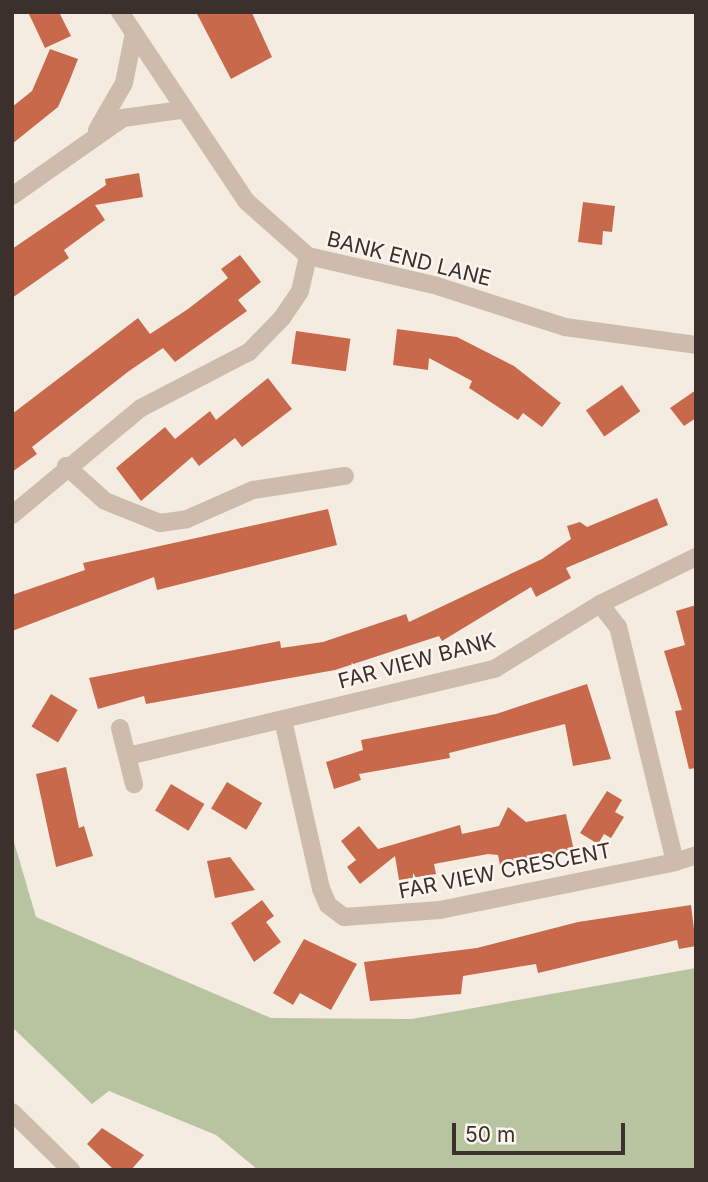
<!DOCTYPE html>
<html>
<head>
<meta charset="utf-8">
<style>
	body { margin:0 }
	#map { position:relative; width:708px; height:1182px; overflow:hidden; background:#f4ebe1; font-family:Inter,sans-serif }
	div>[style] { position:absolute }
	.green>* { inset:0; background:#b8c4a0 }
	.building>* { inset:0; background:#c8694b; transform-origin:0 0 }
	.street>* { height:18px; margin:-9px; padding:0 9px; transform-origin:9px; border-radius:9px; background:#cdbbac }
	span { translate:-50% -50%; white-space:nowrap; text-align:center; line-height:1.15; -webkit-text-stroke:5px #fbf5ee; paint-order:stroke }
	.street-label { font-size:21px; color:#3b302b }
	.frame { position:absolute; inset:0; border:14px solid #3b302b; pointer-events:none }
	.scale { position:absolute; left:452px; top:1123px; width:173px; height:32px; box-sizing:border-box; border:4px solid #3b302b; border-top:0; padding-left:9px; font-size:21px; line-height:24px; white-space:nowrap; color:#3b302b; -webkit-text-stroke:5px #fbf5ee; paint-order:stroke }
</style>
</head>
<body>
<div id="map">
	<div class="green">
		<div style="clip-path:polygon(12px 835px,36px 917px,271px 1018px,412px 1019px,696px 968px,696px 1170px,258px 1170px,216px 1135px,109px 1091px,92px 1104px,12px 1027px)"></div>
	</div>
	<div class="building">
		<div style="clip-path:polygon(28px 12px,59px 12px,71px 36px,45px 48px)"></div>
		<div style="clip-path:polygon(196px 12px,252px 13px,272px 57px,231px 79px)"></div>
		<div style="clip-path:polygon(50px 49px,78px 59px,69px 82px,58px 107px,12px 144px,12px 107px,32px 91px)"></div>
		<div style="clip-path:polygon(139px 173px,143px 197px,95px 205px,105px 220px,64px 250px,69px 258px,12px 298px,12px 249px,106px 185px,105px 179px)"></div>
		<div style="clip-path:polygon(583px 202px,615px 206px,612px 232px,603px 231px,602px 245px,578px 242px)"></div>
		<div style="clip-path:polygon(240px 255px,261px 282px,238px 300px,247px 311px,175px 362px,163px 348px,129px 371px,32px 447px,37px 454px,12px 472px,12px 414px,138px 318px,150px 334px,188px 309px,228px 278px,221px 269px)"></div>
		<div style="clip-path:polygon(397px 329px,457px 337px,514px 366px,561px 403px,542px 427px,523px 413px,518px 420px,469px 388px,472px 381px,429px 358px,428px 370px,393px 365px)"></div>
		<div style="left:296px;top:331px;width:55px;height:33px;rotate:8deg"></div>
		<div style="clip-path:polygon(268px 378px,292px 409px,242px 447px,235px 438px,199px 466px,192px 457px,141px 501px,116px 468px,165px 427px,175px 439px,210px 411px,216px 420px)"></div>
		<div style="left:622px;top:385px;width:32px;height:44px;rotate:55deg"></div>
		<div style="clip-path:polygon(696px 390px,696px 418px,684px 426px,670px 408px)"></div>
		<div style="clip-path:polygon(657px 498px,668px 525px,566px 568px,571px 578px,536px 597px,531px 587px,442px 641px,439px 636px,335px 670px,146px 704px,144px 696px,98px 709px,89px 678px,280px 641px,281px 648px,323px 642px,406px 614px,409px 622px,542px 559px,571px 539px,567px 526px,580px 522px,587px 527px)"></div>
		<div style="clip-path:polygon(328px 509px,337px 545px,157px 590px,154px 577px,12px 631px,12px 595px,85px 570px,83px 563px)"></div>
		<div style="clip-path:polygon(696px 605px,696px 768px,689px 769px,675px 711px,682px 710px,664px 651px,685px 645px,676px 611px)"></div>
		<div style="clip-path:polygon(587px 684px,611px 759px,573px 766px,565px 724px,449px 753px,450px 758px,359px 774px,361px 780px,334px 789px,326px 762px,363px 750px,361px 740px,496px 714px)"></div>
		<div style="left:51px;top:694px;width:31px;height:38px;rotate:31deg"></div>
		<div style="clip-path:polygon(66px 767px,79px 828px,84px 826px,93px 856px,56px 867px,36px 774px)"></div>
		<div style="left:227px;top:782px;width:41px;height:31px;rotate:31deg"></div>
		<div style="left:171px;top:784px;width:39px;height:31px;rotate:31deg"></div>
		<div style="clip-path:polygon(607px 791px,622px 800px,615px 812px,624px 817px,611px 838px,604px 834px,598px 844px,580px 833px)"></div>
		<div style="clip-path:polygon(508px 807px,526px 822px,566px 814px,574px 851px,500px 865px,498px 855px,488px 854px,434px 864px,436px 874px,399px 880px,395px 856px,360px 884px,347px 867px,356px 860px,341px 841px,359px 826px,378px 849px,460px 825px,462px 834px,499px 826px)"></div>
		<div style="clip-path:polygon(230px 857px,255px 890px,215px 898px,207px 861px)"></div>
		<div style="clip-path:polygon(262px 900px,274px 916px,266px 922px,281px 942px,254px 962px,231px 923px)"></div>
		<div style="clip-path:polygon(691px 905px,696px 946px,679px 949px,677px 940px,538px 973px,536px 964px,463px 976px,461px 994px,370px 1001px,364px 962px,477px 948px,578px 922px)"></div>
		<div style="clip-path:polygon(304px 939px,357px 964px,331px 1010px,300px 993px,293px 1005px,273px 993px)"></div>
		<div style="clip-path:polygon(102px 1128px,144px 1155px,131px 1170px,114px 1170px,87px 1144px)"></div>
	</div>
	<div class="street">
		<div style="left:120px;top:12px;width:227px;rotate:56.3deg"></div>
		<div style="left:246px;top:201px;width:83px;rotate:41.6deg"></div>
		<div style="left:308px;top:256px;width:129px;rotate:13deg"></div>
		<div style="left:434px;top:285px;width:138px;rotate:17.8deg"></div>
		<div style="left:565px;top:327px;width:132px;rotate:7.8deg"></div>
		<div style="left:97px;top:130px;width:54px;rotate:-60.1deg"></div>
		<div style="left:124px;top:83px;width:51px;rotate:-78.7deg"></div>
		<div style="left:12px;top:196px;width:136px;rotate:-35.1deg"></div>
		<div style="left:123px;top:118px;width:59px;rotate:-7.9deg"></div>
		<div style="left:66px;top:466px;width:52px;rotate:41.9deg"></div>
		<div style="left:105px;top:501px;width:59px;rotate:21.8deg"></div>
		<div style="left:160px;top:523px;width:27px;rotate:-8deg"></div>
		<div style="left:187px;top:519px;width:72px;rotate:-23.7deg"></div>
		<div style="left:253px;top:490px;width:93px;rotate:-8.7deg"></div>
		<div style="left:12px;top:515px;width:168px;rotate:-39.7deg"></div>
		<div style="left:141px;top:408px;width:122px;rotate:-27.4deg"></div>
		<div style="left:249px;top:352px;width:47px;rotate:-45.9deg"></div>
		<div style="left:282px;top:318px;width:32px;rotate:-56deg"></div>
		<div style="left:300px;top:291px;width:36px;rotate:-77deg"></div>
		<div style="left:283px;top:720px;width:173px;rotate:77.3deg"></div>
		<div style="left:321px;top:889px;width:17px;rotate:66deg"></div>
		<div style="left:328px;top:905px;width:20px;rotate:37deg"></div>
		<div style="left:344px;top:917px;width:96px;rotate:-4.2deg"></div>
		<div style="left:440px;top:910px;width:240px;rotate:-11.5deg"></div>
		<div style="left:675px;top:862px;width:242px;rotate:-103.6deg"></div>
		<div style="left:618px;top:627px;width:29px;rotate:-128deg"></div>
		<div style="left:120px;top:728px;width:58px;rotate:76deg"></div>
		<div style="left:128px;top:756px;width:378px;rotate:-13.4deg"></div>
		<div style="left:496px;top:668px;width:122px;rotate:-31.6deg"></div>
		<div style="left:600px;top:604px;width:107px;rotate:-26.1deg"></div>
		<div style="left:675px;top:862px;width:22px;rotate:-18deg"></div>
		<div style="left:12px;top:1112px;width:83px;rotate:44.5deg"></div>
	</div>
	<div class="street-label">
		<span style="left:409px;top:259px;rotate:14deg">BANK END LANE</span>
		<span style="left:417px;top:661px;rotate:-15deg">FAR VIEW BANK</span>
		<span style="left:505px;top:871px;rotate:-11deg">FAR VIEW CRESCENT</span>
	</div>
	<div class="frame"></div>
	<div class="scale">50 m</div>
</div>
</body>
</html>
